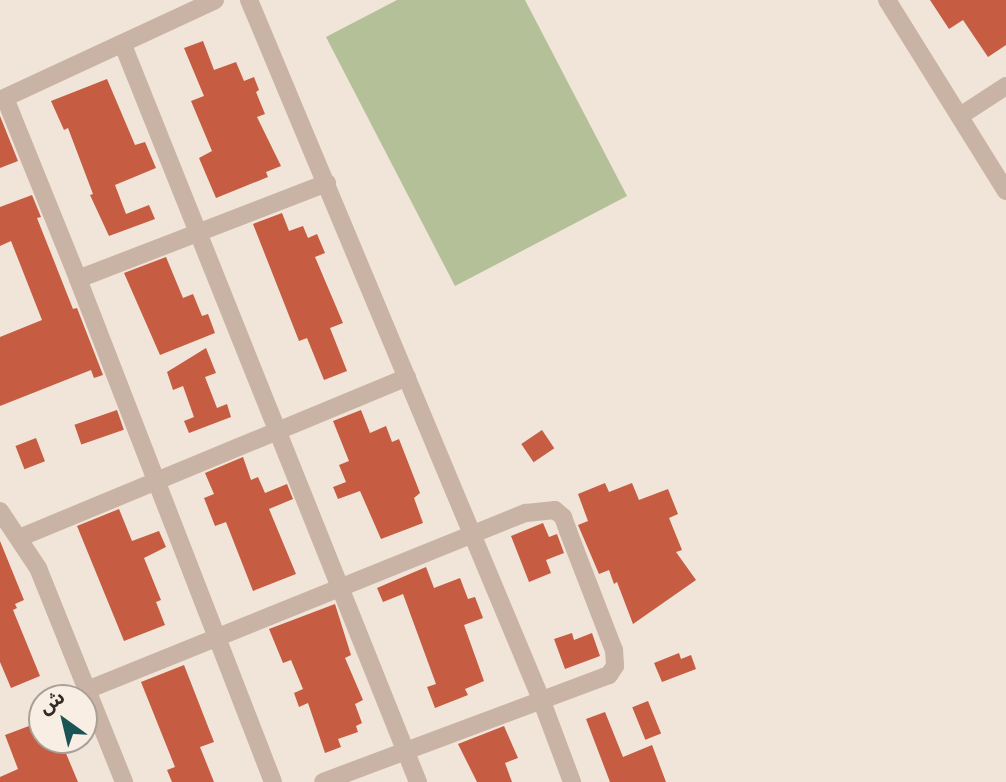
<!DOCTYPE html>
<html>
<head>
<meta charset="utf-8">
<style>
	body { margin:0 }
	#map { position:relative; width:1006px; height:782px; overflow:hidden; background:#f1e4d8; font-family:"Source Sans 3","Noto Sans Arabic",sans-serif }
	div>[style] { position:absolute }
	.green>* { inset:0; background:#b4c098 }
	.building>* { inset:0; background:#c65c41; transform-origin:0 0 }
	.street>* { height:18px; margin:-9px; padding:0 9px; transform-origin:9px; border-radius:9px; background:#c9b3a4 }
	span { translate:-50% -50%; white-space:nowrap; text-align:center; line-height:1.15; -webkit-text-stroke:5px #f9eee4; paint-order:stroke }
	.north { position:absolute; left:28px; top:684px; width:70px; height:70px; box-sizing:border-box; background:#f9eee4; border:2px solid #aaa098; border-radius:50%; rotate:326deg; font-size:19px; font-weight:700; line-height:28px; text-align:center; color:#342a26 }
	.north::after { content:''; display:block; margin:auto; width:24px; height:32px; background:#1b5455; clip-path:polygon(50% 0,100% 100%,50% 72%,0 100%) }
</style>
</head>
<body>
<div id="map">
	<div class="green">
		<div style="clip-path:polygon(397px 0,525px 0,627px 196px,455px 286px,326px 37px)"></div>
	</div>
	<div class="building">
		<div style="clip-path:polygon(930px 0,1006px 0,1006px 45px,988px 57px,963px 20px,949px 29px)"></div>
		<div style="clip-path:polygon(203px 41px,214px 70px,236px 62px,244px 81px,254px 77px,259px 90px,256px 92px,265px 114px,257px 117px,281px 166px,266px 172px,268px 177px,216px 198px,199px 158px,212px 151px,191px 101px,204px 96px,184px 48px)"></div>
		<div style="clip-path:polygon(107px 79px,135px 145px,145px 142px,156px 168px,115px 185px,126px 214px,149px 205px,155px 219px,109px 236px,90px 195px,93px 194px,68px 128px,64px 130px,51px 101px)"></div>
		<div style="clip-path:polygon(0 116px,18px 161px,0 168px)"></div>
		<div style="clip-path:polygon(32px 195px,41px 217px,37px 218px,73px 309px,77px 308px,103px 375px,94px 378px,91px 370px,0 406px,0 337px,42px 320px,11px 241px,0 246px,0 207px)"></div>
		<div style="clip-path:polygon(282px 213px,289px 231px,303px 226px,308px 238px,317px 234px,325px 253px,315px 257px,343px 323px,330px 328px,347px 371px,324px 380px,307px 338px,299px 341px,253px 224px)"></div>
		<div style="clip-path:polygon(166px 257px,183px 298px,193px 294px,202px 316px,208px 314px,215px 333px,160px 355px,124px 273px)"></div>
		<div style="clip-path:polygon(206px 348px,216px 373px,205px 377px,217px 408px,227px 404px,231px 417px,189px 433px,184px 421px,194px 417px,183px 386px,173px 390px,167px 372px)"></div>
		<div style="left:117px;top:410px;width:21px;height:45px;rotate:71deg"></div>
		<div style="clip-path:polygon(361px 410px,370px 433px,386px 426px,392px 442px,399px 439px,420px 493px,414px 498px,423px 523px,381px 539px,360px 491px,338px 499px,333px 487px,346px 482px,339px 465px,349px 461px,333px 421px)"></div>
		<div style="left:542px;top:430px;width:22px;height:25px;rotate:56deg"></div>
		<div style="left:36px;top:438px;width:25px;height:22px;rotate:69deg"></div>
		<div style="clip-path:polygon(243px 457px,251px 480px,258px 477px,265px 493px,287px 484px,293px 499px,269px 509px,296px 574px,253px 591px,226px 522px,215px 526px,204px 498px,214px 494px,205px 473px)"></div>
		<div style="clip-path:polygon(605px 483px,609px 492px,632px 483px,639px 500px,668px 489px,678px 514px,669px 518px,682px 550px,676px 552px,696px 580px,633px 624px,617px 582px,614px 584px,609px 570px,599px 574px,578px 525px,588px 521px,578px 494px)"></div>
		<div style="clip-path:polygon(119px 509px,132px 541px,159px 531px,166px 547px,144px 558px,161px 600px,156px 602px,165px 625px,124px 641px,77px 526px)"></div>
		<div style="clip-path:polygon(543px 523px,549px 537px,557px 534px,564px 553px,546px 560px,551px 573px,529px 582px,511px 536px)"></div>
		<div style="clip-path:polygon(0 541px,24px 600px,15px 604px,17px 608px,13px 610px,40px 676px,11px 688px,0 662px)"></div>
		<div style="clip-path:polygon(426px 567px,434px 588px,460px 578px,468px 599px,475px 597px,483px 618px,464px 625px,484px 681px,465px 689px,468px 695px,435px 708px,427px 687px,436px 684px,403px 594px,383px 602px,377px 588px)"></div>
		<div style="clip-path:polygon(335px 604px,351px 655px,345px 658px,363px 700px,355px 704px,362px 723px,356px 726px,358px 732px,338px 739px,341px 747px,325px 753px,308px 703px,299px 707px,294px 693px,303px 689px,291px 660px,283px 663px,269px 629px)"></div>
		<div style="clip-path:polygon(572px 633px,574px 640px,592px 633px,600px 656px,565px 669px,554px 639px)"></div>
		<div style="clip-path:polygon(679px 653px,681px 659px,691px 655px,696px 669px,662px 682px,654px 663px)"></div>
		<div style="clip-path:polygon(184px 665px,214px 742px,200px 747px,214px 782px,172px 782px,167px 770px,175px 767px,141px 682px)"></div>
		<div style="left:648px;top:701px;width:35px;height:17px;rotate:68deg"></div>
		<div style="clip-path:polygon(605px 712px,623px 757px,652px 745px,666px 782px,610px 782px,586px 719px)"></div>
		<div style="clip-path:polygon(37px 723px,42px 740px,90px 740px,65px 751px,78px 782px,0 782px,0 777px,18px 769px,5px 735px)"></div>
		<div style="clip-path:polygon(504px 726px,518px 758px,505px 763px,512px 782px,477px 782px,458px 744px)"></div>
	</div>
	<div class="street">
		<div style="left:249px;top:0;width:758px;rotate:67.33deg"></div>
		<div style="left:541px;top:699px;width:89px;rotate:69.5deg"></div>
		<div style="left:887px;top:0;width:225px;rotate:58.1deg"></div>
		<div style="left:123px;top:45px;width:794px;rotate:68.19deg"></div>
		<div style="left:5px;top:98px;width:195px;rotate:68deg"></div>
		<div style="left:78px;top:279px;width:539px;rotate:68.81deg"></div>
		<div style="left:0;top:100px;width:237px;rotate:-24.9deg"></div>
		<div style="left:960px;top:116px;width:55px;rotate:-33.1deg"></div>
		<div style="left:78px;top:279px;width:267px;rotate:-21.1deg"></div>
		<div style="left:0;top:511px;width:69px;rotate:56.3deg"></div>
		<div style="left:38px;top:568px;width:231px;rotate:68.1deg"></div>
		<div style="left:19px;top:538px;width:420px;rotate:-22.5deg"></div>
		<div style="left:87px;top:690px;width:473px;rotate:-22deg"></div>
		<div style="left:526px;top:513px;width:29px;rotate:-6deg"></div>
		<div style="left:555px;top:510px;width:11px;rotate:41deg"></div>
		<div style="left:563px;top:517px;width:15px;rotate:70deg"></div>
		<div style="left:568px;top:531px;width:128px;rotate:68.9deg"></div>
		<div style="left:614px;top:650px;width:16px;rotate:86deg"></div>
		<div style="left:615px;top:666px;width:11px;rotate:124deg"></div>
		<div style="left:609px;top:675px;width:305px;rotate:159.5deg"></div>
	</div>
	<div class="north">ش</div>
</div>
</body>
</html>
